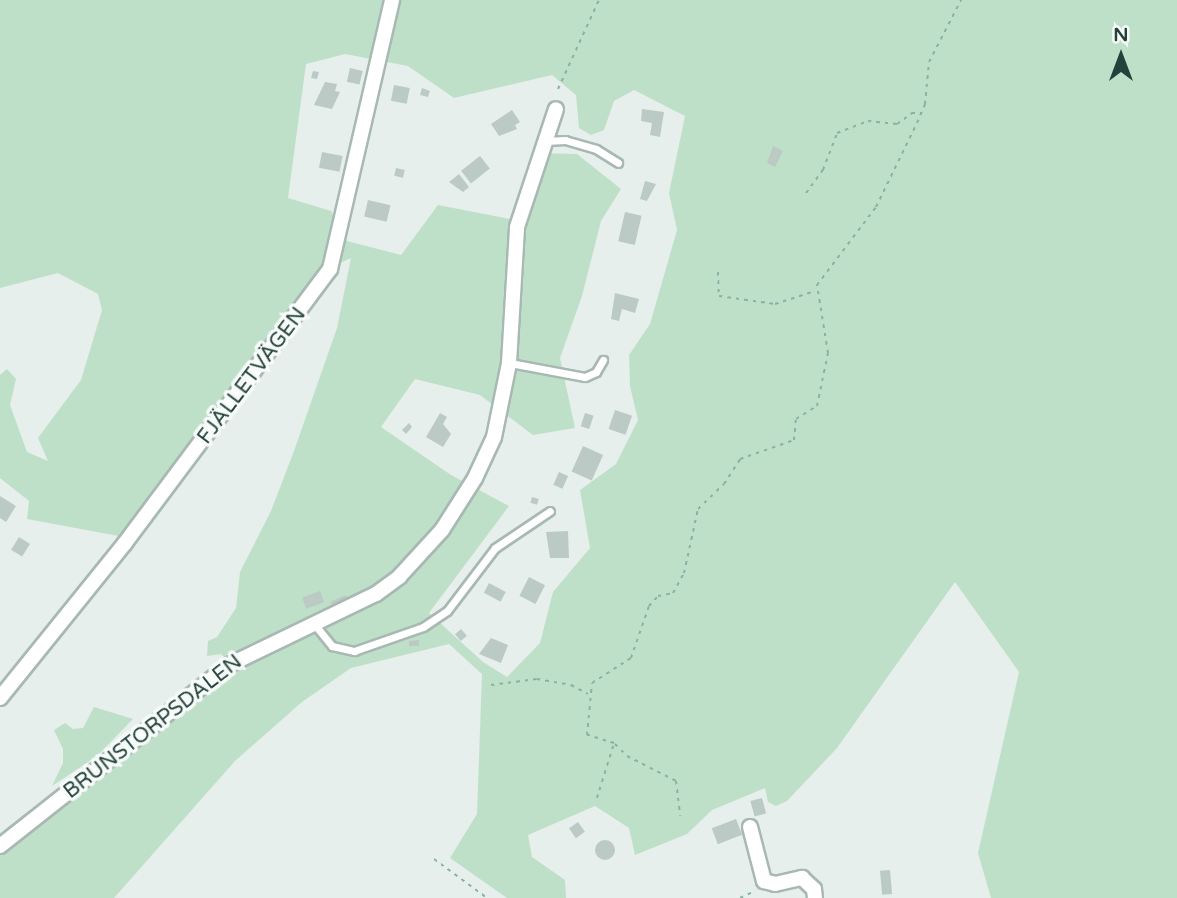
<!DOCTYPE html>
<html>
<head>
<meta charset="utf-8">
<style>
	body { margin:0 }
	#map { position:relative; width:1177px; height:898px; overflow:hidden; background:#e6efeb; font-family:"Varela Round",sans-serif }
	div>[style] { position:absolute }
	.green>* { inset:0; background:#bfe0c8 }
	.building>* { inset:0; background:#bbcac4; transform-origin:0 0 }
	.round { border-radius:50% }
	.path>* { height:2px; margin-top:-1px; transform-origin:0; background:repeating-linear-gradient(90deg,#86b3a5 0 3.5px,transparent 0 8.5px) }
	.roads { filter:drop-shadow(2px 0 #a8b8b2) drop-shadow(-2px 0 #a8b8b2) drop-shadow(0 2px #a8b8b2) drop-shadow(0 -2px #a8b8b2) }
	.service>* { height:7px; margin:-3.5px; padding:0 3.5px; transform-origin:3.5px; border-radius:3.5px; background:#fff }
	.minor>* { height:14px; margin:-7px; padding:0 7px; transform-origin:7px; border-radius:7px; background:#fff }
	span { translate:-50% -50%; white-space:nowrap; text-align:center; line-height:1.15; -webkit-text-stroke:7px #f7fbf9; paint-order:stroke }
	.street-label { font-size:21px; color:#24423a }
	.north { position:absolute; left:1086px; top:21px; width:70px; height:70px; -webkit-text-stroke:5px #f7fbf9; paint-order:stroke; rotate:0deg; font-size:19px; font-weight:700; line-height:28px; text-align:center; color:#24423a }
	.north::after { content:''; display:block; margin:auto; width:24px; height:32px; background:#24423a; clip-path:polygon(50% 0,100% 100%,50% 72%,0 100%) }
</style>
</head>
<body>
<div id="map">
	<div class="green">
		<div style="clip-path:polygon(evenodd,0 0,1177px 0,1177px 898px,991px 898px,978px 853px,1019px 672px,955px 582px,837px 748px,787px 801px,776px 806px,768px 802px,765px 788px,712px 810px,687px 834px,635px 855px,629px 828px,595px 806px,528px 835px,532px 857px,565px 880px,566px 898px,507px 898px,450px 858px,477px 814px,482px 674px,449px 644px,351px 668px,302px 702px,235px 761px,114px 898px,0 898px,0 851px,234px 668px,221px 654px,207px 656px,208px 641px,217px 637px,236px 608px,240px 572px,271px 511px,294px 451px,337px 328px,351px 258px,320px 272px,124px 537px,27px 519px,29px 501px,0 478px,0 375px,7px 369px,16px 379px,10px 405px,27px 452px,48px 461px,38px 438px,81px 380px,102px 310px,98px 294px,58px 273px,0 288px,0 0,345px 54px,408px 66px,454px 98px,552px 75px,576px 95px,579px 128px,591px 135px,604px 130px,614px 101px,634px 90px,685px 116px,669px 193px,677px 230px,650px 324px,629px 355px,630px 386px,638px 420px,616px 464px,580px 490px,590px 548px,553px 592px,540px 643px,507px 677px,483px 662px,429px 613px,509px 506px,451px 475px,381px 427px,415px 379px,480px 395px,533px 435px,575px 428px,560px 358px,582px 296px,601px 221px,621px 189px,577px 154px,536px 153px,510px 219px,438px 205px,401px 255px,347px 241px,331px 211px,288px 198px,306px 64px,345px 54px)"></div>
		<div style="clip-path:polygon(94px 707px,133px 719px,97px 756px,52px 786px,63px 763px,63px 749px,54px 730px,65px 723px,73px 729px,83px 728px)"></div>
	</div>
	<div class="building">
		<div style="left:350px;top:68px;width:13px;height:14px;rotate:13deg"></div>
		<div style="clip-path:polygon(313px 71px,319px 72px,317px 79px,311px 78px)"></div>
		<div style="clip-path:polygon(325px 82px,337px 84px,335px 91px,340px 92px,332px 109px,314px 105px)"></div>
		<div style="left:394px;top:85px;width:16px;height:16px;rotate:11deg"></div>
		<div style="clip-path:polygon(422px 88px,430px 91px,428px 97px,420px 95px)"></div>
		<div style="clip-path:polygon(642px 109px,664px 112px,660px 137px,650px 135px,652px 123px,641px 121px)"></div>
		<div style="clip-path:polygon(512px 110px,520px 122px,515px 125px,517px 129px,499px 136px,491px 124px)"></div>
		<div style="clip-path:polygon(773px 146px,783px 151px,775px 167px,767px 163px)"></div>
		<div style="left:322px;top:152px;width:21px;height:16px;rotate:11deg"></div>
		<div style="left:480px;top:156px;width:16px;height:24px;rotate:52deg"></div>
		<div style="left:396px;top:168px;width:9px;height:8px;rotate:13deg"></div>
		<div style="clip-path:polygon(459px 174px,469px 187px,463px 192px,449px 182px)"></div>
		<div style="clip-path:polygon(645px 181px,656px 184px,647px 201px,640px 199px)"></div>
		<div style="left:368px;top:200px;width:23px;height:17px;rotate:13deg"></div>
		<div style="left:625px;top:212px;width:17px;height:30px;rotate:13deg"></div>
		<div style="clip-path:polygon(615px 293px,639px 299px,635px 313px,622px 309px,619px 321px,611px 319px)"></div>
		<div style="left:615px;top:410px;width:18px;height:20px;rotate:19deg"></div>
		<div style="clip-path:polygon(440px 413px,447px 417px,443px 424px,451px 434px,443px 447px,426px 437px)"></div>
		<div style="left:585px;top:413px;width:9px;height:14px;rotate:18deg"></div>
		<div style="clip-path:polygon(409px 423px,412px 427px,406px 434px,402px 430px)"></div>
		<div style="left:583px;top:446px;width:22px;height:28px;rotate:24deg"></div>
		<div style="left:559px;top:472px;width:10px;height:14px;rotate:24deg"></div>
		<div style="clip-path:polygon(0 496px,16px 506px,6px 522px,0 518px)"></div>
		<div style="left:532px;top:497px;width:7px;height:6px;rotate:16deg"></div>
		<div style="clip-path:polygon(568px 531px,569px 558px,550px 558px,546px 532px)"></div>
		<div style="left:19px;top:537px;width:13px;height:15px;rotate:32deg"></div>
		<div style="left:529px;top:577px;width:18px;height:21px;rotate:27deg"></div>
		<div style="left:489px;top:583px;width:19px;height:11px;rotate:28deg"></div>
		<div style="left:320px;top:591px;width:12px;height:19px;rotate:70deg"></div>
		<div style="left:346px;top:595px;width:8px;height:17px;rotate:67deg"></div>
		<div style="left:461px;top:629px;width:9px;height:8px;rotate:49deg"></div>
		<div style="clip-path:polygon(491px 638px,508px 645px,501px 663px,479px 654px)"></div>
		<div style="clip-path:polygon(419px 640px,419px 646px,409px 646px,409px 641px)"></div>
		<div style="left:762px;top:798px;width:16px;height:12px;rotate:75deg"></div>
		<div style="left:736px;top:819px;width:17px;height:26px;rotate:69deg"></div>
		<div style="left:578px;top:822px;width:12px;height:11px;rotate:55deg"></div>
		<div class="round" style="left:595px;top:840px;width:20px;height:20px"></div>
		<div style="left:890px;top:870px;width:24px;height:10px;rotate:85deg"></div>
	</div>
	<div class="path">
		<div style="left:558px;top:89px;width:98px;rotate:-65.3deg"></div>
		<div style="left:806px;top:193px;width:29px;rotate:-54deg"></div>
		<div style="left:823px;top:170px;width:40px;rotate:-69deg"></div>
		<div style="left:837px;top:133px;width:33px;rotate:-21deg"></div>
		<div style="left:868px;top:121px;width:29px;rotate:6deg"></div>
		<div style="left:897px;top:124px;width:19px;rotate:-36deg"></div>
		<div style="left:912px;top:113px;width:9px"></div>
		<div style="left:718px;top:272px;width:24px;rotate:88deg"></div>
		<div style="left:719px;top:296px;width:57px;rotate:8.1deg"></div>
		<div style="left:775px;top:304px;width:42px;rotate:-18deg"></div>
		<div style="left:491px;top:685px;width:46px;rotate:-7.4deg"></div>
		<div style="left:537px;top:679px;width:35px;rotate:10deg"></div>
		<div style="left:571px;top:685px;width:19px;rotate:28deg"></div>
		<div style="left:615px;top:744px;width:17px;rotate:45deg"></div>
		<div style="left:627px;top:756px;width:55px;rotate:27deg"></div>
		<div style="left:676px;top:781px;width:35px;rotate:83deg"></div>
		<div style="left:597px;top:798px;width:58px;rotate:-72.8deg"></div>
		<div style="left:614px;top:743px;width:28px;rotate:-163deg"></div>
		<div style="left:587px;top:735px;width:52px;rotate:-84.5deg"></div>
		<div style="left:592px;top:683px;width:46px;rotate:-32.7deg"></div>
		<div style="left:631px;top:658px;width:55px;rotate:-70.9deg"></div>
		<div style="left:649px;top:606px;width:13px;rotate:-48deg"></div>
		<div style="left:658px;top:596px;width:15px;rotate:-11deg"></div>
		<div style="left:673px;top:593px;width:23px;rotate:-61deg"></div>
		<div style="left:684px;top:573px;width:66px;rotate:-77.7deg"></div>
		<div style="left:698px;top:509px;width:36px;rotate:-44deg"></div>
		<div style="left:724px;top:484px;width:30px;rotate:-57deg"></div>
		<div style="left:740px;top:459px;width:57px;rotate:-19.4deg"></div>
		<div style="left:794px;top:440px;width:21px;rotate:-85deg"></div>
		<div style="left:796px;top:419px;width:25px;rotate:-32deg"></div>
		<div style="left:817px;top:406px;width:54px;rotate:-78.3deg"></div>
		<div style="left:828px;top:353px;width:69px;rotate:-99.2deg"></div>
		<div style="left:817px;top:285px;width:98px;rotate:-52.9deg"></div>
		<div style="left:876px;top:207px;width:93px;rotate:-64deg"></div>
		<div style="left:917px;top:123px;width:21px;rotate:-67deg"></div>
		<div style="left:925px;top:104px;width:42px;rotate:-84.6deg"></div>
		<div style="left:929px;top:62px;width:70px;rotate:-62.7deg"></div>
		<div style="left:434px;top:859px;width:66px;rotate:36.3deg"></div>
		<div style="left:740px;top:898px;width:17px;rotate:-25deg"></div>
	</div>
	<div class="roads">
		<div class="service">
			<div style="left:545px;top:141px;width:20px;rotate:-3deg"></div>
			<div style="left:565px;top:140px;width:32px;rotate:16deg"></div>
			<div style="left:596px;top:149px;width:26px;rotate:32deg"></div>
			<div style="left:510px;top:363px;width:76px;rotate:10.6deg"></div>
			<div style="left:585px;top:377px;width:12px;rotate:-24deg"></div>
			<div style="left:596px;top:372px;width:14px;rotate:-60deg"></div>
			<div style="left:315px;top:625px;width:27px;rotate:51deg"></div>
			<div style="left:332px;top:646px;width:23px;rotate:13deg"></div>
			<div style="left:354px;top:651px;width:73px;rotate:-19.2deg"></div>
			<div style="left:423px;top:627px;width:29px;rotate:-34deg"></div>
			<div style="left:447px;top:611px;width:79px;rotate:-52.7deg"></div>
			<div style="left:495px;top:548px;width:66px;rotate:-33.9deg"></div>
		</div>
		<div class="minor">
			<div style="left:0;top:698px;width:199px;rotate:-51.1deg"></div>
			<div style="left:125px;top:543px;width:342px;rotate:-53.2deg"></div>
			<div style="left:330px;top:269px;width:276px;rotate:-77deg"></div>
			<div style="left:750px;top:827px;width:56px;rotate:75.5deg"></div>
			<div style="left:764px;top:881px;width:11px;rotate:15deg"></div>
			<div style="left:775px;top:884px;width:28px;rotate:-13deg"></div>
			<div style="left:802px;top:878px;width:16px;rotate:43deg"></div>
			<div style="left:814px;top:889px;width:9px;rotate:84deg"></div>
			<div style="left:0;top:846px;width:292px;rotate:-38.3deg"></div>
			<div style="left:229px;top:665px;width:163px;rotate:-25.8deg"></div>
			<div style="left:376px;top:594px;width:29px;rotate:-36deg"></div>
			<div style="left:399px;top:577px;width:64px;rotate:-47.5deg"></div>
			<div style="left:442px;top:530px;width:62px;rotate:-57.6deg"></div>
			<div style="left:475px;top:478px;width:45px;rotate:-65.1deg"></div>
			<div style="left:494px;top:437px;width:76px;rotate:-78.5deg"></div>
			<div style="left:509px;top:363px;width:136px;rotate:-86.6deg"></div>
			<div style="left:517px;top:227px;width:124px;rotate:-71.7deg"></div>
		</div>
	</div>
	<div class="street-label">
		<span style="left:252px;top:376px;rotate:-53deg">FJÄLLETVÄGEN</span>
		<span style="left:153px;top:727px;rotate:-38deg">BRUNSTORPSDALEN</span>
	</div>
	<div class="north">N</div>
</div>
</body>
</html>
